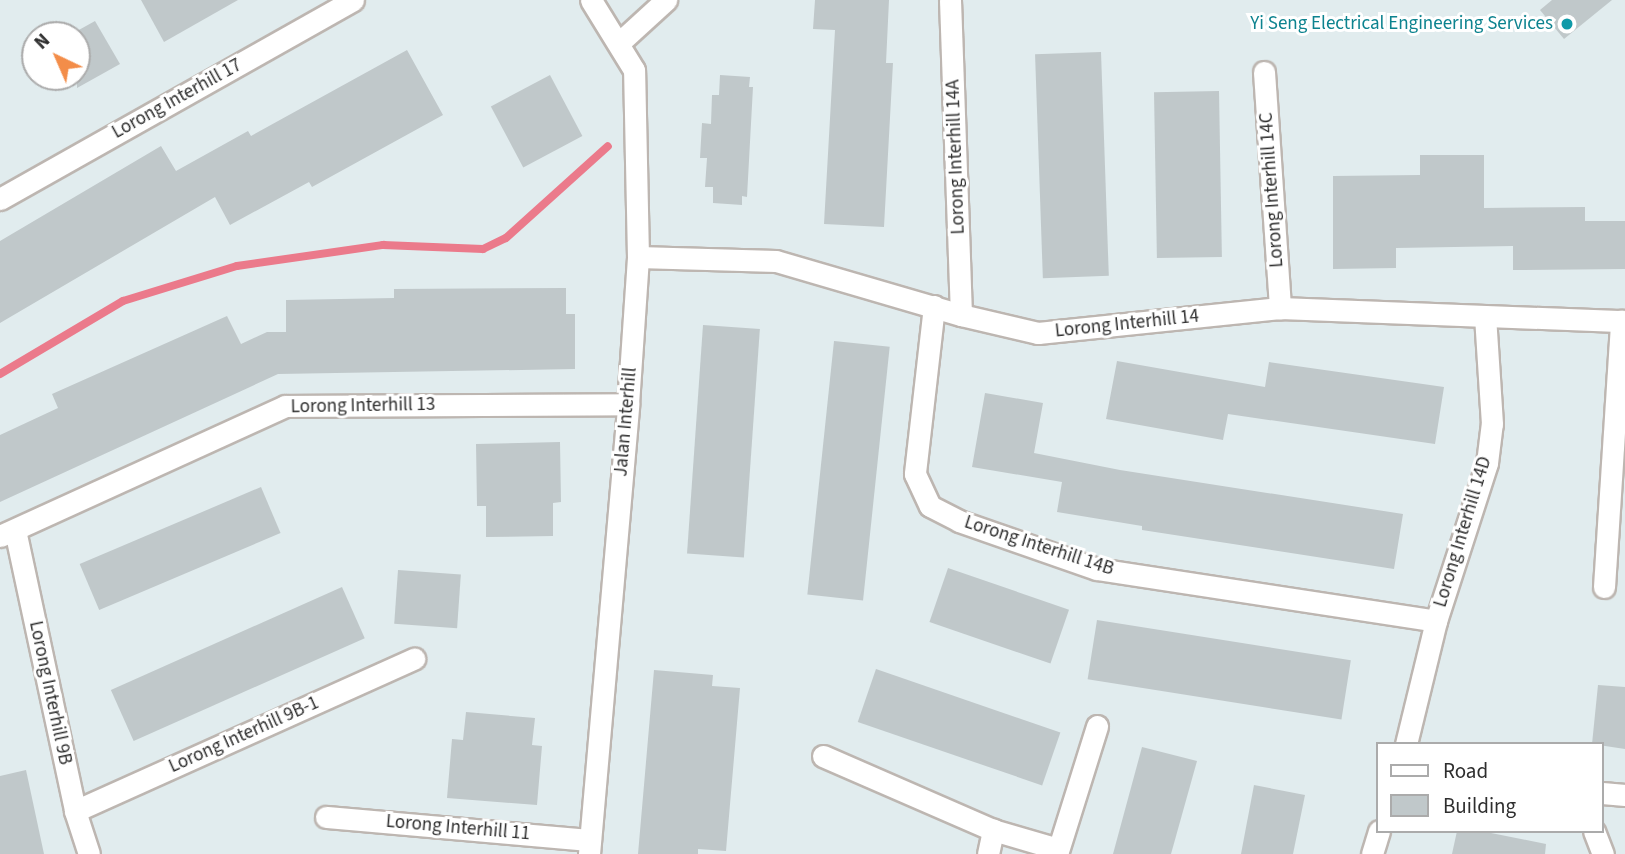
<!DOCTYPE html>
<html>
<head>
<meta charset="utf-8">
<style>
	body { margin:0 }
	#map { position:relative; width:1625px; height:854px; overflow:hidden; background:#e1ecee; font-family:"Source Sans 3",sans-serif }
	div>[style] { position:absolute }
	.stream>* { height:8px; margin:-4px; padding:0 4px; transform-origin:4px; border-radius:4px; background:#eb7a8b }
	.building>* { inset:0; background:#c0c8ca; transform-origin:0 0 }
	.roads { filter:drop-shadow(2px 0 #bdb6b1) drop-shadow(-2px 0 #bdb6b1) drop-shadow(0 2px #bdb6b1) drop-shadow(0 -2px #bdb6b1) }
	.street>* { height:21px; margin:-10.5px; padding:0 10.5px; transform-origin:10.5px; border-radius:10.5px; background:#fff }
	.dots>* { width:19px; height:19px; translate:-50% -50%; box-sizing:border-box; border:4px solid #fff; border-radius:50% }
	span { translate:-50% -50%; white-space:nowrap; text-align:center; line-height:1.15; -webkit-text-stroke:6px #fff; paint-order:stroke }
	.culture-label { font-size:19px; color:#0d838f }
	.right { translate:-100% -50%; text-align:right }
	.street-label { font-size:19px; color:#2e2e2e }
	.legend { position:absolute; left:1376px; top:742px; width:228px; height:91px; box-sizing:border-box; background:#fff; border:2px solid #ababab; margin:0; padding:9px 12px; list-style:none; font-size:21px; color:#2e2e2e }
	.legend li { display:flex; align-items:center; gap:14px; height:35px }
	.legend b { width:35px; border:2px solid #ababab }
	.north { position:absolute; left:21px; top:21px; width:70px; height:70px; box-sizing:border-box; background:#fff; border:2px solid #ababab; border-radius:50%; rotate:316deg; font-size:19px; font-weight:700; line-height:28px; text-align:center; color:#2e2e2e }
	.north::after { content:''; display:block; margin:auto; width:24px; height:32px; background:#f38d49; clip-path:polygon(50% 0,100% 100%,50% 72%,0 100%) }
</style>
</head>
<body>
<div id="map">
	<div class="stream">
		<div style="left:0;top:374px;width:143px;rotate:-30.7deg"></div>
		<div style="left:123px;top:301px;width:119px;rotate:-17.1deg"></div>
		<div style="left:237px;top:266px;width:148px;rotate:-8.2deg"></div>
		<div style="left:383px;top:245px;width:100px;rotate:2.3deg"></div>
		<div style="left:483px;top:249px;width:25px;rotate:-26deg"></div>
		<div style="left:506px;top:238px;width:137px;rotate:-42deg"></div>
	</div>
	<div class="building">
		<div style="clip-path:polygon(141px 0,238px 0,164px 42px)"></div>
		<div style="clip-path:polygon(815px 0,889px 0,886px 63px,893px 63px,884px 227px,824px 224px,835px 30px,813px 29px)"></div>
		<div style="clip-path:polygon(1552px 0,1612px 0,1564px 39px,1540px 10px)"></div>
		<div style="clip-path:polygon(95px 21px,120px 64px,77px 88px,77px 31px)"></div>
		<div style="clip-path:polygon(407px 50px,443px 115px,312px 187px,309px 182px,230px 225px,215px 197px,0 323px,0 241px,161px 146px,176px 171px,248px 131px,251px 136px)"></div>
		<div style="left:1101px;top:52px;width:224px;height:66px;rotate:88deg"></div>
		<div style="left:550px;top:75px;width:69px;height:67px;rotate:62deg"></div>
		<div style="clip-path:polygon(720px 75px,750px 77px,749px 87px,753px 87px,747px 197px,742px 196px,742px 205px,713px 203px,713px 187px,705px 187px,707px 158px,700px 158px,702px 123px,711px 124px,712px 95px,719px 95px)"></div>
		<div style="left:1219px;top:91px;width:166px;height:65px;rotate:89deg"></div>
		<div style="clip-path:polygon(1420px 155px,1484px 155px,1484px 208px,1585px 207px,1585px 221px,1625px 221px,1625px 269px,1513px 270px,1513px 246px,1396px 248px,1396px 268px,1333px 269px,1333px 176px,1420px 175px)"></div>
		<div style="clip-path:polygon(566px 288px,566px 314px,575px 314px,575px 369px,278px 374px,0 502px,0 435px,58px 408px,52px 394px,227px 316px,241px 344px,267px 332px,286px 332px,286px 300px,394px 298px,394px 289px)"></div>
		<div style="left:703px;top:325px;width:57px;height:229px;rotate:4deg"></div>
		<div style="left:834px;top:341px;width:56px;height:255px;rotate:6deg"></div>
		<div style="clip-path:polygon(1117px 361px,1265px 387px,1269px 362px,1444px 387px,1435px 444px,1228px 414px,1223px 440px,1106px 419px)"></div>
		<div style="clip-path:polygon(985px 393px,1043px 403px,1034px 453px,1120px 470px,1403px 514px,1394px 569px,1142px 530px,1142px 526px,1057px 512px,1062px 482px,972px 467px)"></div>
		<div style="clip-path:polygon(560px 442px,561px 502px,553px 503px,553px 536px,486px 537px,486px 506px,477px 506px,476px 444px)"></div>
		<div style="left:261px;top:487px;width:50px;height:197px;rotate:67deg"></div>
		<div style="left:948px;top:568px;width:128px;height:57px;rotate:19deg"></div>
		<div style="left:398px;top:570px;width:63px;height:54px;rotate:4deg"></div>
		<div style="left:342px;top:587px;width:56px;height:253px;rotate:66deg"></div>
		<div style="left:1097px;top:620px;width:257px;height:60px;rotate:9deg"></div>
		<div style="left:876px;top:669px;width:195px;height:56px;rotate:19deg"></div>
		<div style="clip-path:polygon(654px 670px,713px 675px,712px 686px,740px 688px,726px 851px,698px 849px,698px 854px,638px 854px)"></div>
		<div style="clip-path:polygon(1598px 685px,1625px 687px,1625px 749px,1592px 744px)"></div>
		<div style="clip-path:polygon(466px 712px,535px 718px,532px 745px,542px 746px,537px 805px,447px 798px,452px 739px,463px 740px)"></div>
		<div style="clip-path:polygon(1142px 747px,1197px 761px,1171px 854px,1113px 854px)"></div>
		<div style="clip-path:polygon(26px 770px,44px 854px,0 854px,0 776px)"></div>
		<div style="clip-path:polygon(1254px 785px,1305px 795px,1293px 854px,1241px 854px)"></div>
		<div style="clip-path:polygon(1457px 831px,1481px 831px,1546px 844px,1545px 854px,1452px 854px)"></div>
	</div>
	<div class="roads">
		<div class="street">
			<div style="left:950px;top:0;width:315px;rotate:88deg"></div>
			<div style="left:619px;top:43px;width:64px;rotate:-42.5deg"></div>
			<div style="left:1264px;top:72px;width:237px;rotate:86.1deg"></div>
			<div style="left:0;top:199px;width:405px;rotate:-29.4deg"></div>
			<div style="left:638px;top:257px;width:138px;rotate:1.7deg"></div>
			<div style="left:776px;top:261px;width:193px;rotate:16.3deg"></div>
			<div style="left:961px;top:315px;width:79px;rotate:13.2deg"></div>
			<div style="left:1038px;top:333px;width:243px;rotate:-5.9deg"></div>
			<div style="left:1280px;top:308px;width:345px;rotate:2.2deg"></div>
			<div style="left:934px;top:306px;width:169px;rotate:96.5deg"></div>
			<div style="left:915px;top:474px;width:35px;rotate:65deg"></div>
			<div style="left:930px;top:506px;width:33px;rotate:27deg"></div>
			<div style="left:959px;top:521px;width:146px;rotate:19.2deg"></div>
			<div style="left:1097px;top:569px;width:343px;rotate:8.7deg"></div>
			<div style="left:15px;top:530px;width:287px;rotate:77.9deg"></div>
			<div style="left:75px;top:811px;width:45px;rotate:72deg"></div>
			<div style="left:0;top:536px;width:313px;rotate:-24.5deg"></div>
			<div style="left:285px;top:406px;width:343px;rotate:-0.3deg"></div>
			<div style="left:1604px;top:587px;width:267px;rotate:-86.3deg"></div>
			<div style="left:1406px;top:744px;width:127px;rotate:-76.3deg"></div>
			<div style="left:1436px;top:621px;width:166px;rotate:-72.1deg"></div>
			<div style="left:1487px;top:463px;width:39px;rotate:-83deg"></div>
			<div style="left:1492px;top:424px;width:108px;rotate:-93.7deg"></div>
			<div style="left:823px;top:756px;width:185px;rotate:23.5deg"></div>
			<div style="left:993px;top:830px;width:68px;rotate:16.3deg"></div>
			<div style="left:1602px;top:793px;width:23px;rotate:5deg"></div>
			<div style="left:75px;top:811px;width:372px;rotate:-24.2deg"></div>
			<div style="left:326px;top:817px;width:265px;rotate:5deg"></div>
			<div style="left:1594px;top:831px;width:25px;rotate:69deg"></div>
			<div style="left:589px;top:854px;width:452px;rotate:-85deg"></div>
			<div style="left:628px;top:404px;width:147px;rotate:-86.1deg"></div>
			<div style="left:638px;top:257px;width:187px;rotate:-91.2deg"></div>
			<div style="left:634px;top:70px;width:82px;rotate:-121.6deg"></div>
			<div style="left:988px;top:854px;width:25px;rotate:-78deg"></div>
			<div style="left:1057px;top:854px;width:134px;rotate:-72.6deg"></div>
			<div style="left:1372px;top:854px;width:24px;rotate:-73deg"></div>
		</div>
	</div>
	<div class="dots">
		<div style="left:1567px;top:24px;background:#0f9aa8"></div>
	</div>
	<div class="culture-label">
		<span class="right" style="left:1553px;top:24px">Yi Seng Electrical Engineering Services</span>
	</div>
	<div class="street-label">
		<span style="left:177px;top:99px;rotate:-29deg">Lorong Interhill 17</span>
		<span style="left:956px;top:157px;rotate:-92deg">Lorong Interhill 14A</span>
		<span style="left:1272px;top:190px;rotate:-94deg">Lorong Interhill 14C</span>
		<span style="left:1127px;top:324px;rotate:-6deg">Lorong Interhill 14</span>
		<span style="left:363px;top:406px;rotate:-1deg">Lorong Interhill 13</span>
		<span style="left:626px;top:422px;rotate:-85deg">Jalan Interhill</span>
		<span style="left:1463px;top:532px;rotate:-73deg">Lorong Interhill 14D</span>
		<span style="left:1039px;top:546px;rotate:18deg">Lorong Interhill 14B</span>
		<span style="left:50px;top:693px;rotate:78deg">Lorong Interhill 9B</span>
		<span style="left:244px;top:735px;rotate:-24deg">Lorong Interhill 9B-1</span>
		<span style="left:458px;top:828px;rotate:5deg">Lorong Interhill 11</span>
	</div>
	<ul class="legend">
	<li><b style="height:9px;background:#fff"></b>Road</li>
	<li><b style="height:19px;background:#c0c8ca"></b>Building</li>
	</ul>
	<div class="north">N</div>
</div>
</body>
</html>
